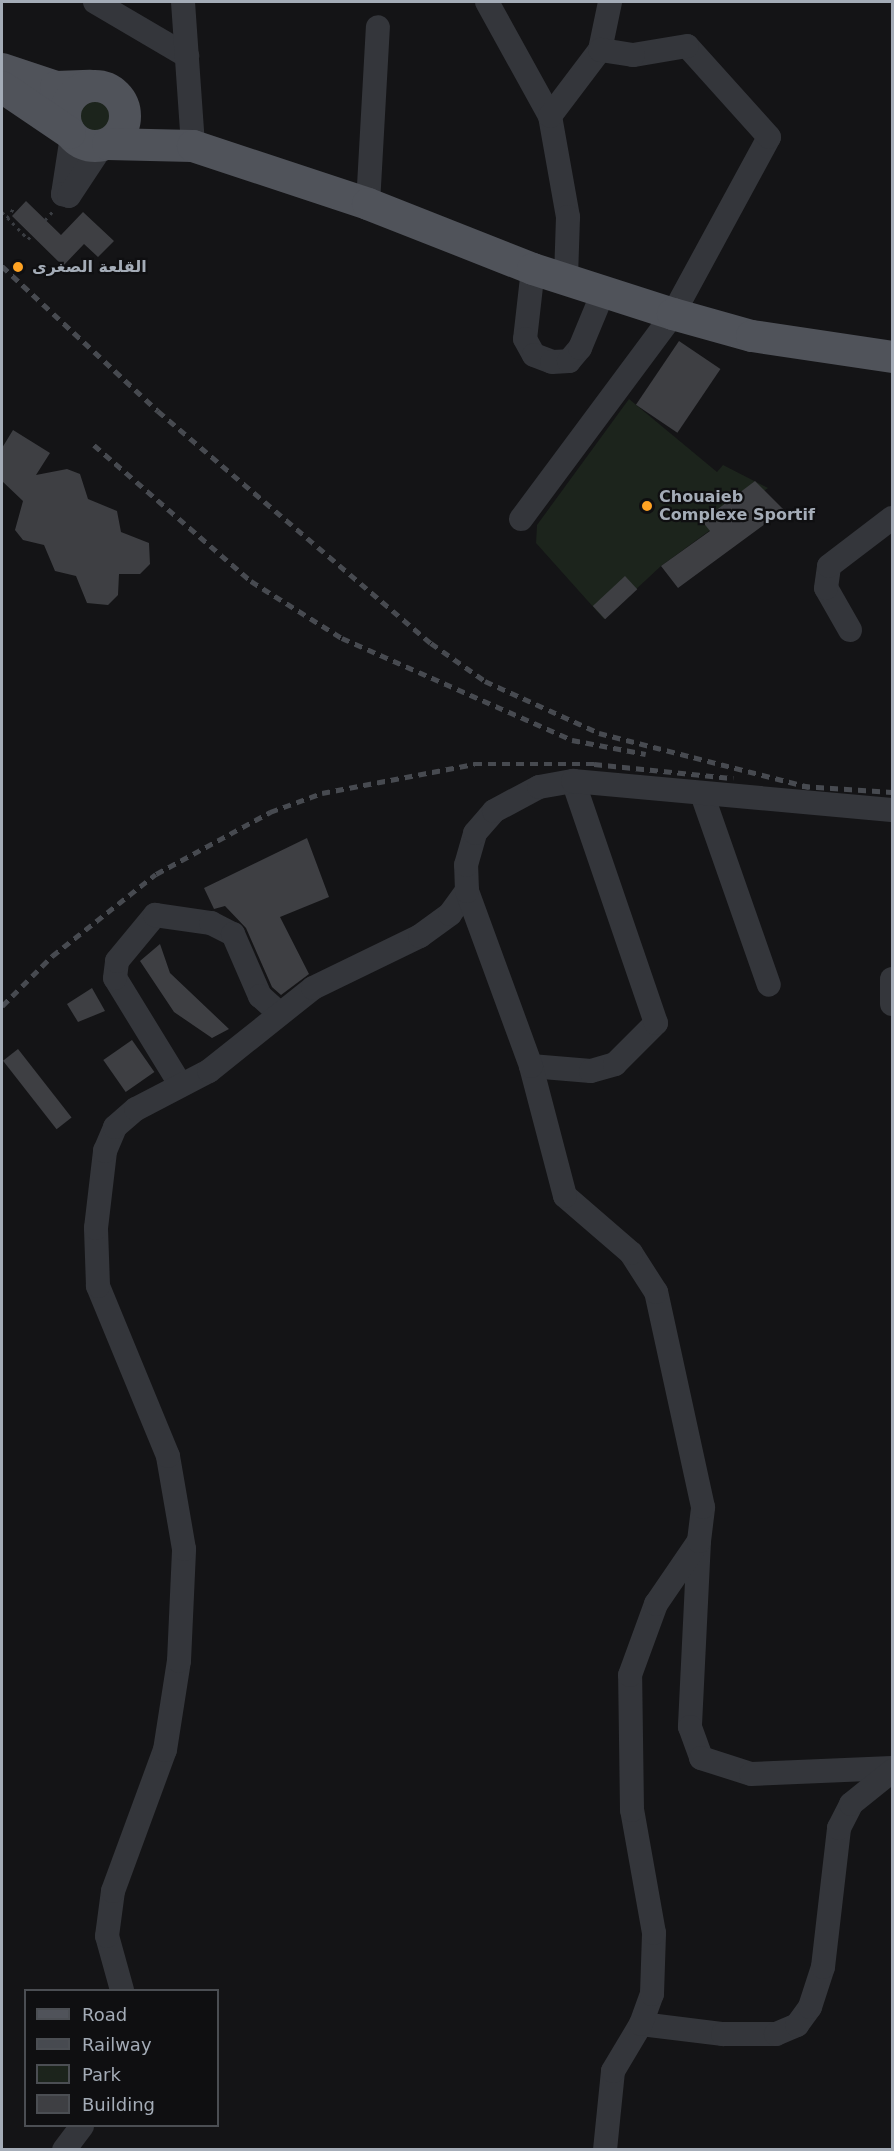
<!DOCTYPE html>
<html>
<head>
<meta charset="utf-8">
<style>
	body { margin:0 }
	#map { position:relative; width:894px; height:2151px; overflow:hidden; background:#141416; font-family:"DejaVu Sans","Noto Naskh Arabic",sans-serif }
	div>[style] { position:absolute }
	.green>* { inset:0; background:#1c241c }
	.round { border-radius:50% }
	.building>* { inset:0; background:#3e3f43; transform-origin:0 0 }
	.path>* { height:3px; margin-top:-1.5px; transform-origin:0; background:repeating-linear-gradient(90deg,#3a3d42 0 3px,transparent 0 7.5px) }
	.minor>* { height:24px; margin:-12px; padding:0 12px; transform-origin:12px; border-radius:12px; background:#34363b }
	.major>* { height:32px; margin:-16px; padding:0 16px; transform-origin:16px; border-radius:16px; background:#50535a }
	.major>.ring { margin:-16px; padding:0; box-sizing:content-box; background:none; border:32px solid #50535a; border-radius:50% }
	.rail>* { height:4.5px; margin-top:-2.25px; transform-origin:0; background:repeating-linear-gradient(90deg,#474a50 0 8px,transparent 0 14px) }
	.dots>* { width:16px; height:16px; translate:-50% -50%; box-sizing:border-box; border:3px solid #0f0f11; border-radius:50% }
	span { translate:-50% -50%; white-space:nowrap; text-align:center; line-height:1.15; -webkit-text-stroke:4.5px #0f0f11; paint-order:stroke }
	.poi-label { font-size:16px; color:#a4acb7; font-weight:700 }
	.left { translate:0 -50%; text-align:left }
	.frame { position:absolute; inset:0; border:3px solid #a4acb7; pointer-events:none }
	.legend { position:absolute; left:24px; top:1989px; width:195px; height:138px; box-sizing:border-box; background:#0f0f11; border:2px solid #4b4e53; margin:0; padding:8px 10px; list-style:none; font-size:18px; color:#a4acb7 }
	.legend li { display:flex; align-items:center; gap:12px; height:30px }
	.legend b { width:30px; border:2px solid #4b4e53 }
</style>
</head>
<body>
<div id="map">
	<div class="green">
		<div class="round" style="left:78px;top:97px;width:34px;height:34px"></div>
		<div style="clip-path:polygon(629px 399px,717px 472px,723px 465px,768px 488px,661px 566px,604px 619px,536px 543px,537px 525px)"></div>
	</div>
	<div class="building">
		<div style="clip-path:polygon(26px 201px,61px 235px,83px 212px,114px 241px,98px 257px,84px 244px,63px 266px,12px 216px)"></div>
		<div style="left:679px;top:341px;width:50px;height:77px;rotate:34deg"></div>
		<div style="clip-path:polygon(13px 430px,50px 453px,36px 475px,67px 469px,80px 474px,88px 499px,117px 511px,121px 532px,149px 543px,150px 564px,140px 574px,119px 574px,118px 595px,108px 605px,87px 603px,76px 576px,55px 571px,44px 545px,23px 540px,15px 530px,23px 501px,2px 481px,2px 448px)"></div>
		<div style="clip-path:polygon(755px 481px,784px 510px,678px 588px,661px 566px,710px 531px,702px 521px)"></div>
		<div style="left:625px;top:576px;width:18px;height:44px;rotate:47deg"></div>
		<div style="clip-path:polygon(307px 838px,329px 897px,280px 917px,309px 974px,281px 995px,272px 987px,246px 928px,225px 906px,214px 909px,204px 888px)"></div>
		<div style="clip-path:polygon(160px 944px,170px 973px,229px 1029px,212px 1038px,174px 1012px,140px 961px)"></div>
		<div style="clip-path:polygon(92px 988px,105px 1011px,78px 1022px,67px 1004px)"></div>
		<div style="left:132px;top:1040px;width:39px;height:35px;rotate:55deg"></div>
		<div style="left:18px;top:1049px;width:87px;height:19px;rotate:52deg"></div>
	</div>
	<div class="path">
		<div style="left:2px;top:212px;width:37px;rotate:46deg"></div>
		<div style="left:28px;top:239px;width:6px;rotate:-45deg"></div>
		<div style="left:7px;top:218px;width:11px;rotate:-56deg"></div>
		<div style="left:45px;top:220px;width:13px;rotate:-48deg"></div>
	</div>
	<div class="minor">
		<div style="left:95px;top:2px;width:107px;rotate:30.4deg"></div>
		<div style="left:183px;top:2px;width:144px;rotate:86deg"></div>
		<div style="left:487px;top:2px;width:130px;rotate:61.1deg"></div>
		<div style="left:550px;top:116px;width:103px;rotate:79.9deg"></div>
		<div style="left:568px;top:217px;width:61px;rotate:91.9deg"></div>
		<div style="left:550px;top:116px;width:83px;rotate:-52.9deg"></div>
		<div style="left:600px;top:50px;width:49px;rotate:-78.2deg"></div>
		<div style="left:72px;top:136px;width:59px;rotate:98.8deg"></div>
		<div style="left:63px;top:194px;width:6px;rotate:18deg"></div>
		<div style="left:69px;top:196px;width:60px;rotate:-56.6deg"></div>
		<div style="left:368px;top:204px;width:177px;rotate:-86.8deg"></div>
		<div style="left:533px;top:269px;width:70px;rotate:96.5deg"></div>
		<div style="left:525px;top:339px;width:18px;rotate:61deg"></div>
		<div style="left:534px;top:355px;width:19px;rotate:21deg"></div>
		<div style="left:552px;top:362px;width:17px;rotate:-3deg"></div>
		<div style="left:569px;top:361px;width:17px;rotate:-50deg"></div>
		<div style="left:580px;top:348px;width:63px;rotate:-67.5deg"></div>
		<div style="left:521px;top:519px;width:255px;rotate:-53.4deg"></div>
		<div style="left:673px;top:314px;width:201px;rotate:-61.5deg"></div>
		<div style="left:769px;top:137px;width:122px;rotate:-132deg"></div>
		<div style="left:687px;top:46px;width:55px;rotate:170.5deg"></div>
		<div style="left:633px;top:55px;width:33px;rotate:-171deg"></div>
		<div style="left:850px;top:630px;width:48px;rotate:-119.7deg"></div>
		<div style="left:826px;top:588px;width:22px;rotate:-82deg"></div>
		<div style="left:829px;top:566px;width:79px;rotate:-37.3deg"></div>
		<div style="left:702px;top:794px;width:202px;rotate:70.7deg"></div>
		<div style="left:892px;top:979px;width:25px;rotate:90deg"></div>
		<div style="left:531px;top:1066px;width:60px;rotate:4.8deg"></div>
		<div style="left:591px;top:1071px;width:25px;rotate:-16deg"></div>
		<div style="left:615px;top:1064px;width:58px;rotate:-45deg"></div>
		<div style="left:656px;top:1023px;width:256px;rotate:-108.9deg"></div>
		<div style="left:180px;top:1084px;width:124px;rotate:-121.5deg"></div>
		<div style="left:115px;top:978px;width:17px;rotate:-83deg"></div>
		<div style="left:117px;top:961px;width:60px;rotate:-50.4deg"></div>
		<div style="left:155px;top:915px;width:57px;rotate:8.1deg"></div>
		<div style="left:211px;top:923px;width:25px;rotate:27deg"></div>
		<div style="left:233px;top:934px;width:68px;rotate:66.5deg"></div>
		<div style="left:260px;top:996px;width:25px;rotate:42deg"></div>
		<div style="left:699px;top:1541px;width:186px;rotate:92.8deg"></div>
		<div style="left:690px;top:1727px;width:33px;rotate:70deg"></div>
		<div style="left:701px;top:1758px;width:52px;rotate:17.7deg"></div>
		<div style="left:751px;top:1774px;width:141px;rotate:-2.4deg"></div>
		<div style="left:122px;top:1990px;width:56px;rotate:-105.5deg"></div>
		<div style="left:107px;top:1936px;width:45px;rotate:-82.4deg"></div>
		<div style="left:113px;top:1891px;width:150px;rotate:-69.8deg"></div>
		<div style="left:165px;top:1750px;width:90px;rotate:-81.1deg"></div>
		<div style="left:179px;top:1661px;width:112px;rotate:-87.4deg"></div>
		<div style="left:184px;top:1549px;width:94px;rotate:-99.8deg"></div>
		<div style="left:168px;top:1456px;width:184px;rotate:-112.4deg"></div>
		<div style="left:98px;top:1286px;width:58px;rotate:-92deg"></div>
		<div style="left:96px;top:1228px;width:78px;rotate:-83.3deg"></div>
		<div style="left:105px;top:1151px;width:26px;rotate:-67deg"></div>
		<div style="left:115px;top:1127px;width:28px;rotate:-41deg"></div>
		<div style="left:136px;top:1109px;width:82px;rotate:-27.5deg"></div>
		<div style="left:209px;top:1071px;width:133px;rotate:-38.6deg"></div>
		<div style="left:313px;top:988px;width:119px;rotate:-25.9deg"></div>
		<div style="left:420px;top:936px;width:37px;rotate:-36deg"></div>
		<div style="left:450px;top:914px;width:29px;rotate:-54deg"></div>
		<div style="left:641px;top:2024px;width:83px;rotate:7deg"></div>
		<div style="left:723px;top:2034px;width:53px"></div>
		<div style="left:776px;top:2034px;width:23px;rotate:-23deg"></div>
		<div style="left:797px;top:2025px;width:22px;rotate:-54deg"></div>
		<div style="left:810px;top:2007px;width:42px;rotate:-72deg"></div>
		<div style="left:823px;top:1967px;width:140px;rotate:-83.4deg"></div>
		<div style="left:839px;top:1828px;width:27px;rotate:-63deg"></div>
		<div style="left:851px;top:1804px;width:53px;rotate:-38.8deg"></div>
		<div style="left:64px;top:2150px;width:30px;rotate:-53deg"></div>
		<div style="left:605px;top:2150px;width:79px;rotate:-84.2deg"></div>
		<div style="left:613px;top:2071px;width:55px;rotate:-59.2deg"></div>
		<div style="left:641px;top:2024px;width:32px;rotate:-70deg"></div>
		<div style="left:652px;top:1994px;width:61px;rotate:-88.1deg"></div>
		<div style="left:654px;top:1933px;width:125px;rotate:-100.1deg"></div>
		<div style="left:632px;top:1810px;width:135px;rotate:-90.8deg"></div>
		<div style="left:630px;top:1675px;width:76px;rotate:-69.9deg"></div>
		<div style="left:656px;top:1604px;width:76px;rotate:-55.7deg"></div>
		<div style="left:699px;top:1541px;width:34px;rotate:-83deg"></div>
		<div style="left:703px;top:1507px;width:220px;rotate:-102.3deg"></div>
		<div style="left:656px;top:1292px;width:46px;rotate:-122.7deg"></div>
		<div style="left:631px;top:1253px;width:87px;rotate:-139.2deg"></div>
		<div style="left:565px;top:1196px;width:134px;rotate:-104.7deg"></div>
		<div style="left:531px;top:1066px;width:186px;rotate:-110.1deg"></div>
		<div style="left:467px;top:891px;width:26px;rotate:-92deg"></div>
		<div style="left:466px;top:865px;width:33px;rotate:-74deg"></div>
		<div style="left:475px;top:833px;width:29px;rotate:-49deg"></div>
		<div style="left:494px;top:811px;width:51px;rotate:-28.1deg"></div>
		<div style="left:539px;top:787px;width:35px;rotate:-10deg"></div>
		<div style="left:573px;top:781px;width:320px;rotate:5.2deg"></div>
	</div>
	<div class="major">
		<div style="left:2px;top:69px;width:57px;rotate:18.4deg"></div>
		<div style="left:56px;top:87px;width:34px;rotate:-2deg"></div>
		<div class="ring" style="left:65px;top:86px;width:28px;height:28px"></div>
		<div style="left:2px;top:87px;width:82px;rotate:34.1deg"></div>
		<div style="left:108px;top:144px;width:85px;rotate:1.3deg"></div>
		<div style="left:193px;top:146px;width:184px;rotate:18.3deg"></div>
		<div style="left:368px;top:204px;width:177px;rotate:21.5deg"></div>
		<div style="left:533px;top:269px;width:147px;rotate:17.8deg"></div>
		<div style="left:673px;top:314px;width:82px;rotate:15.6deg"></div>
		<div style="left:752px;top:336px;width:142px;rotate:8.5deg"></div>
	</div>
	<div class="rail">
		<div style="left:2px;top:266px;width:213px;rotate:42.9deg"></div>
		<div style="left:158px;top:411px;width:358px;rotate:40.4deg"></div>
		<div style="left:431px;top:643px;width:66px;rotate:35.1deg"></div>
		<div style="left:485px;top:681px;width:125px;rotate:24.5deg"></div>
		<div style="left:599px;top:733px;width:217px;rotate:14.4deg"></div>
		<div style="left:94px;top:445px;width:208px;rotate:40.9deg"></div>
		<div style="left:251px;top:581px;width:107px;rotate:32.1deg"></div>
		<div style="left:342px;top:638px;width:252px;rotate:23.9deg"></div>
		<div style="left:572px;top:740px;width:75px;rotate:10.7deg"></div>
		<div style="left:802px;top:786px;width:90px;rotate:3.8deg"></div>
		<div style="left:2px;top:1006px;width:71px;rotate:-45deg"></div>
		<div style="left:52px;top:956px;width:132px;rotate:-38.3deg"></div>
		<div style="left:156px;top:874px;width:130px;rotate:-28.5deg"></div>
		<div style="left:270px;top:812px;width:55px;rotate:-20.1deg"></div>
		<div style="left:322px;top:793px;width:155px;rotate:-10.8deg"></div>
		<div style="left:474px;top:764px;width:120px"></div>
		<div style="left:594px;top:764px;width:140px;rotate:5.8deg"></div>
	</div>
	<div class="dots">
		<div style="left:18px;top:267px;background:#ffa323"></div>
		<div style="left:647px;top:506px;background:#ffa323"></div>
	</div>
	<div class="poi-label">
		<span class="left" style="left:32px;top:267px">القلعة الصغرى</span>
		<span class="left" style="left:659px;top:506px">Chouaieb<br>Complexe Sportif</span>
	</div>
	<div class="frame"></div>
	<ul class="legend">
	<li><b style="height:8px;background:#50535a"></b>Road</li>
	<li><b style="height:8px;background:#474a50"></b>Railway</li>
	<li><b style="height:16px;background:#1c241c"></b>Park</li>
	<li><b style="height:16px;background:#3e3f43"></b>Building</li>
	</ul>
</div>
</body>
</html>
